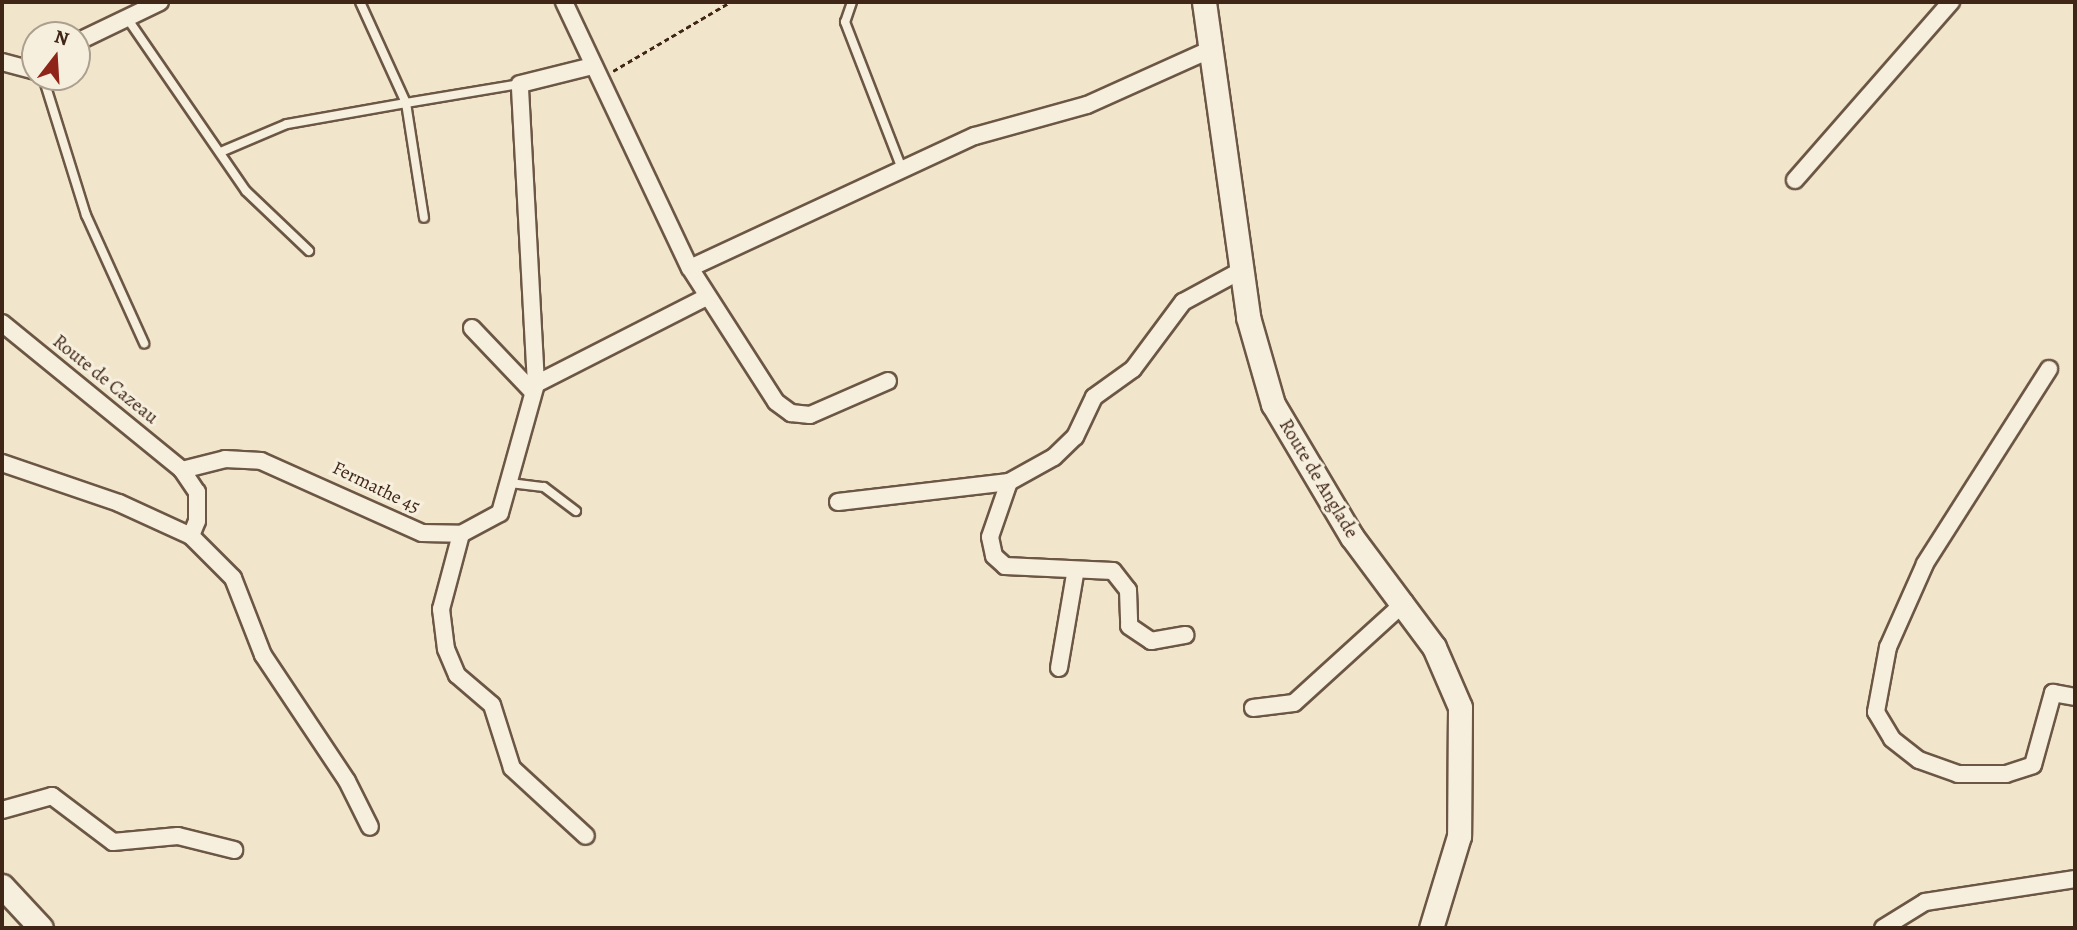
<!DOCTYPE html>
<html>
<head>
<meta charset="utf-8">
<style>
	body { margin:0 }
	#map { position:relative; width:2077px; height:930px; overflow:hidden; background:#f1e6cc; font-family:Alegreya,serif }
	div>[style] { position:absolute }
	.path>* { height:2.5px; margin-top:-1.25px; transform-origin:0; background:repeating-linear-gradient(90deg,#402616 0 5px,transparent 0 8.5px) }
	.roads { filter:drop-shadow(2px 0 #6c5644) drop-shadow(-2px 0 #6c5644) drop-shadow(0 2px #6c5644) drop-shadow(0 -2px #6c5644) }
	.lane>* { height:8px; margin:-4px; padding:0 4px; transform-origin:4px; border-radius:4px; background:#f6efde }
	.street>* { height:16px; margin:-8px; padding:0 8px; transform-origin:8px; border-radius:8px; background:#f6efde }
	.secondary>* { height:23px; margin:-11.5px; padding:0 11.5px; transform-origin:11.5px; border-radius:11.5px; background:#f6efde }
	span { translate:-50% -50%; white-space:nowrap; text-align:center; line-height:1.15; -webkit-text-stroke:6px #f6efde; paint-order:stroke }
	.street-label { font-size:19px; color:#402616 }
	.frame { position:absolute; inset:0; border:4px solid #402616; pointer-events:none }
	.north { position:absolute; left:21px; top:21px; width:70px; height:70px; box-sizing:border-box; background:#f6efde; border:2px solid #ad9f8e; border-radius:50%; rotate:17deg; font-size:19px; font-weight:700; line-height:28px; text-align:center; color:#402616 }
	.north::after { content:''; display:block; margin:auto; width:24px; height:32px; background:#8f2418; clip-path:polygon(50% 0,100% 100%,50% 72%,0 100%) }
</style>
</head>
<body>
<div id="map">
	<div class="path">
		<div style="left:613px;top:71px;width:136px;rotate:-30.5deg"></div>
	</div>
	<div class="roads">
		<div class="lane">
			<div style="left:360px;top:2px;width:111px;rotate:65.5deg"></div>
			<div style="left:406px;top:103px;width:116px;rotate:-9.5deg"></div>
			<div style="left:852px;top:2px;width:21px;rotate:109deg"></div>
			<div style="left:845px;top:22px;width:158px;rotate:68.8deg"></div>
			<div style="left:127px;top:18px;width:210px;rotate:55.5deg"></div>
			<div style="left:246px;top:191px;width:87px;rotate:43.6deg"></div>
			<div style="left:43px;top:77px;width:145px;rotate:72.7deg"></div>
			<div style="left:86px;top:215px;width:141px;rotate:65.6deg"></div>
			<div style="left:223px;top:151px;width:69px;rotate:-22.9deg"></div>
			<div style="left:287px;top:124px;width:121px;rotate:-10deg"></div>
			<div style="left:406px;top:103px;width:116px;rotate:81.1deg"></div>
			<div style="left:510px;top:483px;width:34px;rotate:7deg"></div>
			<div style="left:544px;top:487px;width:40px;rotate:37deg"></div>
		</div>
		<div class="street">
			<div style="left:564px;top:2px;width:294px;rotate:64.7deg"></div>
			<div style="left:690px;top:268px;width:159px;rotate:57.3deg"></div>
			<div style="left:776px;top:402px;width:19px;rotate:36deg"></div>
			<div style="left:791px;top:413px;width:19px;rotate:6deg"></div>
			<div style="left:810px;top:415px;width:85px;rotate:-23.6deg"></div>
			<div style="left:77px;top:42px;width:92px;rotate:-25.7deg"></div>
			<div style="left:2px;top:62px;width:34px;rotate:15deg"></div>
			<div style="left:1795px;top:180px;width:237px;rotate:-48.8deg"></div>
			<div style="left:690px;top:268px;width:314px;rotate:-24.9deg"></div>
			<div style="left:975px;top:136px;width:116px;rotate:-15.5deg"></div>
			<div style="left:1087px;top:105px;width:132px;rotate:-24.2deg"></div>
			<div style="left:2px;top:323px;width:232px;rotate:39.2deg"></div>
			<div style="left:182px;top:470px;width:27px;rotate:56deg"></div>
			<div style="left:197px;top:492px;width:29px;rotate:90deg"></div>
			<div style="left:197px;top:521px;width:16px;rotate:112deg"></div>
			<div style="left:191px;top:536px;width:79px;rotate:-155.4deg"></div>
			<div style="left:119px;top:503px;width:124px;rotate:-161.1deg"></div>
			<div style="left:472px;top:328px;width:88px;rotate:46.4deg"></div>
			<div style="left:2049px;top:369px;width:231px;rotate:122.5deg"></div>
			<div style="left:1925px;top:564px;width:91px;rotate:114deg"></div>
			<div style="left:1888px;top:647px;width:66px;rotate:100.5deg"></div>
			<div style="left:1876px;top:712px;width:31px;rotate:59deg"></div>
			<div style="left:1892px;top:739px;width:34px;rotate:38deg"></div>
			<div style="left:1919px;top:760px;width:41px;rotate:19.7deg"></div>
			<div style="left:1958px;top:774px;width:48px"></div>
			<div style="left:2006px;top:774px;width:28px;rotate:-18deg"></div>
			<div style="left:2033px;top:765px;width:75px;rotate:-74.5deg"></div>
			<div style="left:2053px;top:693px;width:22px;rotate:10deg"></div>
			<div style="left:536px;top:384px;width:300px;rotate:-93.1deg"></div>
			<div style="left:520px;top:84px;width:74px;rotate:-14deg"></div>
			<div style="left:182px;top:470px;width:44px;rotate:-14.3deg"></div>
			<div style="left:225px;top:459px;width:36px;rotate:3deg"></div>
			<div style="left:261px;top:461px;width:176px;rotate:24.1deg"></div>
			<div style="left:422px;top:533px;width:39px;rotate:1deg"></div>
			<div style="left:461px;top:534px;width:44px;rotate:-28.3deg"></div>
			<div style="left:500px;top:513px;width:134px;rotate:-74.4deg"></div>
			<div style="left:536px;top:384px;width:192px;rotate:-27deg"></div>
			<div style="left:1009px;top:482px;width:58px;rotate:109.1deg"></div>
			<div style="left:990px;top:537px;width:19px;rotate:78deg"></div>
			<div style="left:994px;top:556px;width:15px;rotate:42deg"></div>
			<div style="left:1005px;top:566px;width:108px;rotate:2.7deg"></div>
			<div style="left:1113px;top:571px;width:24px;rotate:52deg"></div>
			<div style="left:1128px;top:590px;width:36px;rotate:88deg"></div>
			<div style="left:1129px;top:626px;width:27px;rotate:34deg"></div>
			<div style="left:1151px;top:641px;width:35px;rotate:-10deg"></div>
			<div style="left:838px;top:502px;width:172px;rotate:-6.7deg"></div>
			<div style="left:1009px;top:482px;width:51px;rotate:-29.1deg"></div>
			<div style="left:1054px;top:457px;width:29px;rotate:-44deg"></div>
			<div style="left:1075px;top:437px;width:44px;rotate:-64.6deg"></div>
			<div style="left:1094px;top:397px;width:48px;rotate:-35.7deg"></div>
			<div style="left:1133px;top:369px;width:84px;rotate:-53.3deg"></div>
			<div style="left:1183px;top:302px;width:67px;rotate:-28.5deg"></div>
			<div style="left:461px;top:534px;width:78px;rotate:104.9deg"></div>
			<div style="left:441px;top:609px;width:40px;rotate:82.9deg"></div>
			<div style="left:446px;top:649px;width:28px;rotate:67deg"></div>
			<div style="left:457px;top:675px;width:46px;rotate:40.6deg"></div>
			<div style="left:492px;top:705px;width:66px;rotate:72.4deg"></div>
			<div style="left:512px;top:768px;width:100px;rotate:42.6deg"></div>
			<div style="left:191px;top:536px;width:59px;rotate:45deg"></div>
			<div style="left:233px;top:578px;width:83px;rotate:68.7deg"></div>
			<div style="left:263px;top:655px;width:151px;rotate:56.3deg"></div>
			<div style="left:347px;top:781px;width:51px;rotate:63.4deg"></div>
			<div style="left:1059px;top:668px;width:95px;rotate:-80.3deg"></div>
			<div style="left:1253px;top:708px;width:41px;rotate:-7deg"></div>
			<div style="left:1294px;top:703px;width:150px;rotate:-42.3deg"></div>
			<div style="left:2px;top:810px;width:52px;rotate:-15.6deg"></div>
			<div style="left:52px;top:796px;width:76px;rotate:37deg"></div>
			<div style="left:113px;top:842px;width:65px;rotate:-5.3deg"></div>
			<div style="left:178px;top:836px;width:58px;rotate:14deg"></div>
			<div style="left:1883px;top:928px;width:49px;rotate:-31.8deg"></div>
			<div style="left:1925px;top:902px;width:152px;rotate:-8.7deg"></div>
		</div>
		<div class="secondary">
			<div style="left:1204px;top:2px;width:318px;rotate:82deg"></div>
			<div style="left:1248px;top:317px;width:91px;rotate:74deg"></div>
			<div style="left:1273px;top:404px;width:155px;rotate:59.3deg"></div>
			<div style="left:1352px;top:537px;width:137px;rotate:53.3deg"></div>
			<div style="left:1434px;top:647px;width:65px;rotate:66.6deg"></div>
			<div style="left:1460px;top:707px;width:129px;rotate:90.4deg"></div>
			<div style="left:1459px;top:836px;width:96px;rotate:106.9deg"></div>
			<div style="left:2px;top:886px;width:57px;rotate:47.1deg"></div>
		</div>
	</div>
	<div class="street-label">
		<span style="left:105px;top:380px;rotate:39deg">Route de Cazeau</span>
		<span style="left:1318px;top:479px;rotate:59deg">Route de Anglade</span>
		<span style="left:376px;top:488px;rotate:26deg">Fermathe 45</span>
	</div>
	<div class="frame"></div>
	<div class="north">N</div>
</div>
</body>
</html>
